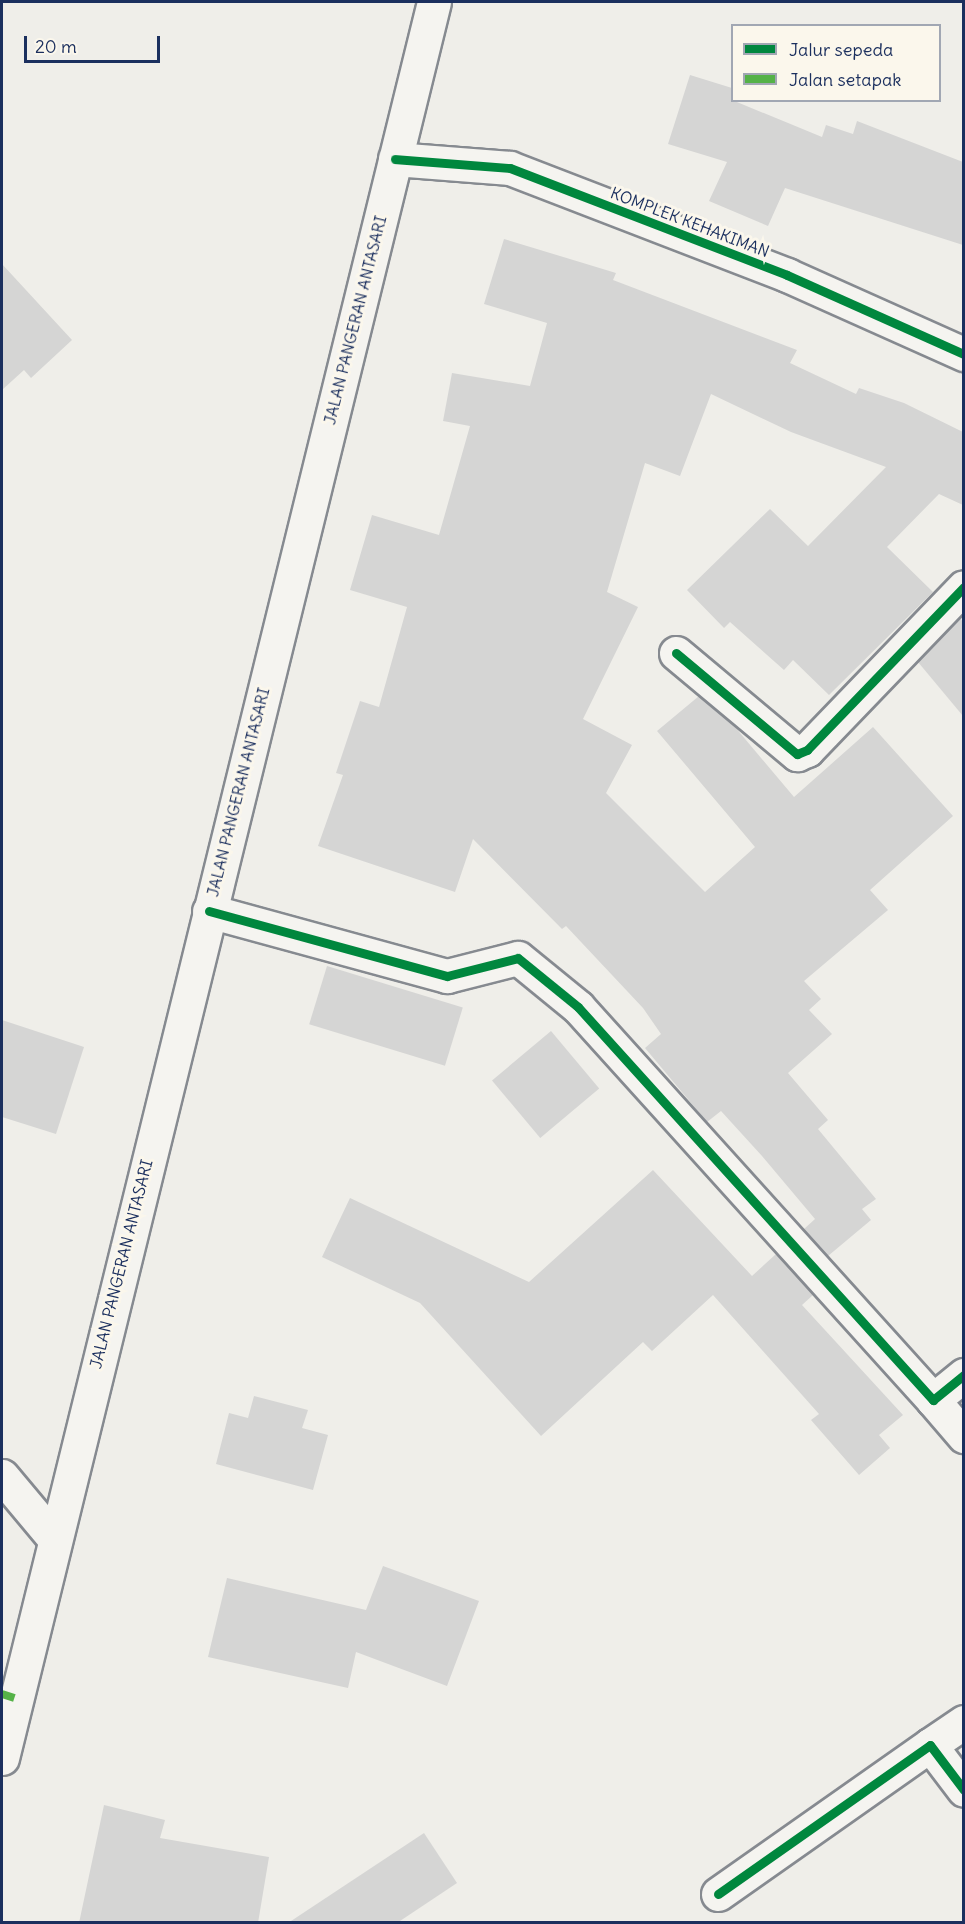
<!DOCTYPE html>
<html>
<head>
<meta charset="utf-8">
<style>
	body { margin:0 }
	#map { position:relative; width:965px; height:1924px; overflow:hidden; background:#efeee9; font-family:Delius,sans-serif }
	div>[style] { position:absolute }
	.building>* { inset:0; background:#d5d5d4; transform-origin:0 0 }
	.roads { filter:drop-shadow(2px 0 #868a90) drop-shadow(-2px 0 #868a90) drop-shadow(0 2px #868a90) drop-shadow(0 -2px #868a90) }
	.minor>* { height:33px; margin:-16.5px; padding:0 16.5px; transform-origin:16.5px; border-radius:16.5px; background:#f5f4f0 }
	.major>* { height:33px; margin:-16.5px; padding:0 16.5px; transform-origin:16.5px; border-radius:16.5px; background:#f5f4f0 }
	.quiet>* { height:8px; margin-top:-4px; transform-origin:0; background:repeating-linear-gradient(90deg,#55b248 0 15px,transparent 0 23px) }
	.cycleway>* { height:9px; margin:-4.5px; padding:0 4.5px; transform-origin:4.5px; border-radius:4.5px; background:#00873e }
	span { translate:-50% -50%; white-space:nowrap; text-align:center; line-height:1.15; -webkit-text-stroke:6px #fbf7ec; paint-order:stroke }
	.street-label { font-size:16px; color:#1b2f5e }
	.frame { position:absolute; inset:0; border:3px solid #1b2f5e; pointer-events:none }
	.legend { position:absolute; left:731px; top:24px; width:210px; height:78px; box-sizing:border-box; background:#fbf7ec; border:2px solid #a1a7b3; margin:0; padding:8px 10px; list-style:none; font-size:18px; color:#1b2f5e }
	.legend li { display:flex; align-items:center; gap:12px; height:30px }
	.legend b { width:30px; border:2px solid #a1a7b3 }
	.scale { position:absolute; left:24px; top:36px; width:136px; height:27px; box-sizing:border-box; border:3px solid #1b2f5e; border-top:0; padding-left:8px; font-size:18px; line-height:21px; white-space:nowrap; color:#1b2f5e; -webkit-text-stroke:4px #fbf7ec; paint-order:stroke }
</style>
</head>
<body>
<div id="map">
	<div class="building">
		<div style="clip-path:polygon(690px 75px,732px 88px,732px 100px,822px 137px,826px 125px,853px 134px,857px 121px,963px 162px,963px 245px,785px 188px,768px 226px,709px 201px,727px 162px,668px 144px)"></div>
		<div style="clip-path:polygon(504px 239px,616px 273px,613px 280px,797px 350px,790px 363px,856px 394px,859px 388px,904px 403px,963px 432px,963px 505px,939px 494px,887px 547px,933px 592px,829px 695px,793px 660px,784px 670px,730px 622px,724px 628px,687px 590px,770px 509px,808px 546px,886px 467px,791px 432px,711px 394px,680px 476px,645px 463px,607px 592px,638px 607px,583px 719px,632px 745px,606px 793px,705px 892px,755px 847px,657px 731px,699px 696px,735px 727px,794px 797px,873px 727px,953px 816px,870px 890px,888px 910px,804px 981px,821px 999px,809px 1010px,832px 1034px,788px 1073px,828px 1120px,818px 1129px,876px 1199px,862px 1209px,871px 1220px,828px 1256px,804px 1229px,815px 1219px,762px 1156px,721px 1111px,707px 1122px,645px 1048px,661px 1034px,643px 1008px,566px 926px,562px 929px,473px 839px,455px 892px,318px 846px,343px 775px,336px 773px,360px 701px,379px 707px,407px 607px,350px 590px,372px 515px,439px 535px,470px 426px,443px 421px,452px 373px,530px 386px,547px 323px,484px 304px)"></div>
		<div style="clip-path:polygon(2px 264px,72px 340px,31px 378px,24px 370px,2px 390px)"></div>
		<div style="clip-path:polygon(960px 618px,963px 622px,963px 716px,918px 662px)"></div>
		<div style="left:327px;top:966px;width:142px;height:61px;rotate:17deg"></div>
		<div style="clip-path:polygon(2px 1020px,84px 1047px,56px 1134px,2px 1117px)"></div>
		<div style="left:551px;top:1031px;width:75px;height:77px;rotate:50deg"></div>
		<div style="clip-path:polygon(653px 1170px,752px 1276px,776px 1254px,813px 1295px,802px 1305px,903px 1415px,879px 1435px,890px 1448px,859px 1475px,811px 1420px,819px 1414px,713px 1295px,652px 1351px,643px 1342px,541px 1436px,420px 1303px,322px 1257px,350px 1198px,529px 1282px)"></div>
		<div style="clip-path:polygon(254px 1396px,308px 1410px,302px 1428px,328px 1435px,313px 1490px,216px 1464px,229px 1413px,248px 1418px)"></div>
		<div style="clip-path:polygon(383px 1566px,479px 1601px,447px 1686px,356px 1652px,348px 1688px,208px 1657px,227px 1578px,366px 1610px)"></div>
		<div style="clip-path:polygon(104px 1805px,165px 1820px,160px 1838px,269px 1857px,258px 1923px,79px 1923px)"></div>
		<div style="clip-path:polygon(424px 1833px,457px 1883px,397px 1923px,288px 1923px)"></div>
	</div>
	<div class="roads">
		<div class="minor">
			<div style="left:395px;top:159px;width:115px;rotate:4.5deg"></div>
			<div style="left:510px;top:168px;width:297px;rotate:21.1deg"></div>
			<div style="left:787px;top:275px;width:194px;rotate:24.1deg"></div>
			<div style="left:676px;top:653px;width:158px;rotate:39.9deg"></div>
			<div style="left:797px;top:754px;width:11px;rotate:-22deg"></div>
			<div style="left:807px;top:750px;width:226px;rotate:-46.1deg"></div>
			<div style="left:209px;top:911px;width:247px;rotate:15.3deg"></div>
			<div style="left:447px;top:976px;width:73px;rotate:-14.2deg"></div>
			<div style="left:518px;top:958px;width:77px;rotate:39.2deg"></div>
			<div style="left:578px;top:1007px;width:530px;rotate:47.91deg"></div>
			<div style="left:933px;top:1400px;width:40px;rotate:-39deg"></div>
			<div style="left:933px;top:1400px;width:48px;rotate:49.3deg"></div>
			<div style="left:2px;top:1476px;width:80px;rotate:50.1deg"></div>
			<div style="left:930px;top:1745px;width:41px;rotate:-34.1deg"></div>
			<div style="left:718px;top:1894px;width:259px;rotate:-35.1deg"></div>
			<div style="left:930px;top:1745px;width:56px;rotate:52.9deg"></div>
		</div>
		<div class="major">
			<div style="left:2px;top:1758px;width:1808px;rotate:-76.18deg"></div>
		</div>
	</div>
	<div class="quiet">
		<div style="left:2px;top:1694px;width:13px;rotate:18deg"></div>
	</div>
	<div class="cycleway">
		<div style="left:395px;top:159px;width:115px;rotate:4.5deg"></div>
		<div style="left:510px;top:168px;width:297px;rotate:21.1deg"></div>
		<div style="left:787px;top:275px;width:194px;rotate:24.1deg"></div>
		<div style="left:676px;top:653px;width:158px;rotate:39.9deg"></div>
		<div style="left:797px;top:754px;width:11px;rotate:-22deg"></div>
		<div style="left:807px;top:750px;width:226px;rotate:-46.1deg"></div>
		<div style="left:209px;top:911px;width:247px;rotate:15.3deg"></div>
		<div style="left:447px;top:976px;width:73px;rotate:-14.2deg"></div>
		<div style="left:518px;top:958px;width:77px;rotate:39.2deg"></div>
		<div style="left:578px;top:1007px;width:530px;rotate:47.91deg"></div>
		<div style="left:933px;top:1400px;width:40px;rotate:-39deg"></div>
		<div style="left:718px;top:1894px;width:259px;rotate:-35.1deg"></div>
		<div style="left:930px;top:1745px;width:56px;rotate:52.9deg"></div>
	</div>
	<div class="street-label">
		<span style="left:690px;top:222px;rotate:21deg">KOMPLEK KEHAKIMAN</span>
		<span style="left:355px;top:320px;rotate:-76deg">JALAN PANGERAN ANTASARI</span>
		<span style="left:238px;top:792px;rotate:-76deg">JALAN PANGERAN ANTASARI</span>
		<span style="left:121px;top:1264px;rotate:-76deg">JALAN PANGERAN ANTASARI</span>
	</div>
	<div class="frame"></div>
	<ul class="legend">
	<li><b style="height:8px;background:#00873e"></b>Jalur sepeda</li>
	<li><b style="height:8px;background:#55b248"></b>Jalan setapak</li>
	</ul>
	<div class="scale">20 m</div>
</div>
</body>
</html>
